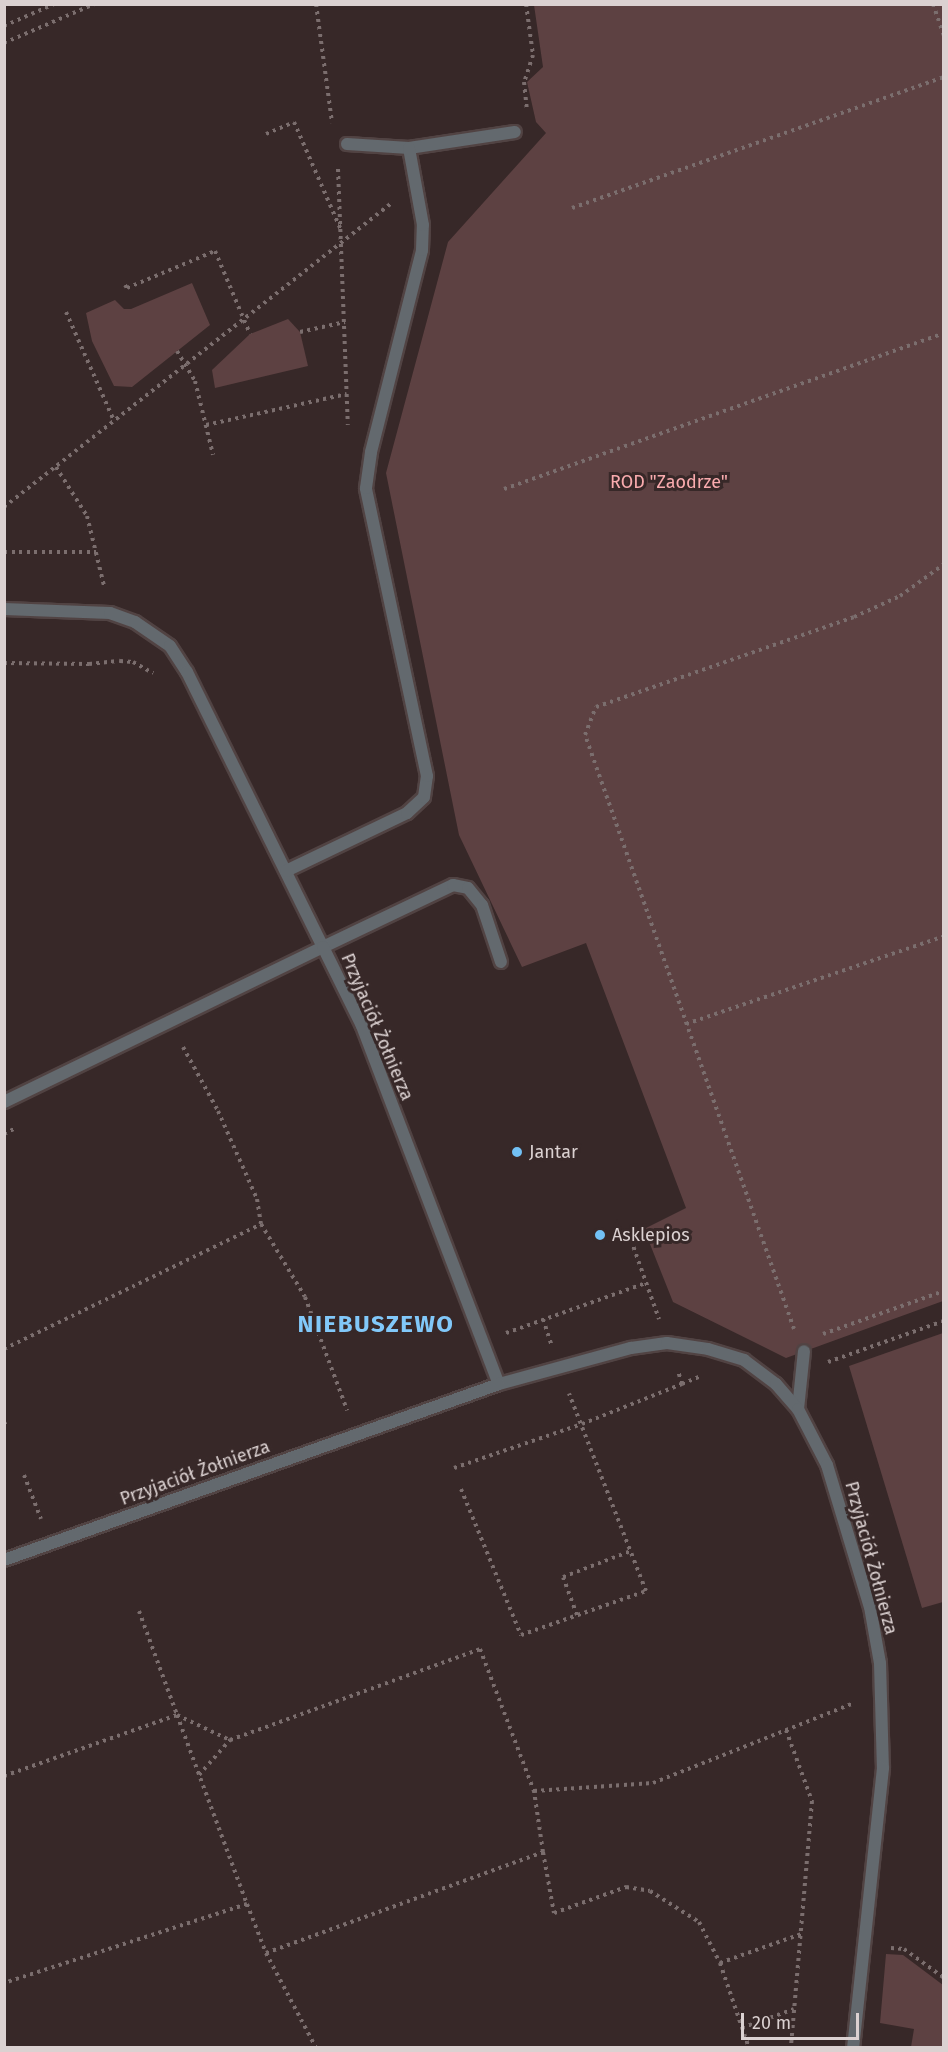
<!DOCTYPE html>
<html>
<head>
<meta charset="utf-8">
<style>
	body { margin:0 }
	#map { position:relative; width:948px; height:2052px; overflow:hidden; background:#372828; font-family:"Fira Sans",sans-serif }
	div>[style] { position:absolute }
	.green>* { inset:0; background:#5d4142 }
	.path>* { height:4px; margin-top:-2px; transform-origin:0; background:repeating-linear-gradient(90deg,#7b6e6e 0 3px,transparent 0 7.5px) }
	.roads { filter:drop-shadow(2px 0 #514343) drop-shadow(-2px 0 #514343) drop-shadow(0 2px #514343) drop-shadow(0 -2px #514343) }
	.lane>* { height:12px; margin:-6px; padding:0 6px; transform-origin:6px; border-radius:6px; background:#63696e }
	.street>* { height:12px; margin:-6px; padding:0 6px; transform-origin:6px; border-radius:6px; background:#63696e }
	.dots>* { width:16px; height:16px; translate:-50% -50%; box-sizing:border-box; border:3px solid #372828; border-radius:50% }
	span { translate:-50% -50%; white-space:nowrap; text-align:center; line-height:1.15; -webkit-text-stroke:6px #372828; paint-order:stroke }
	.park-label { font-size:18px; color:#f9abae }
	.street-label { font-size:18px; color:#dbd1d1 }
	.poi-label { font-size:18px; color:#dbd1d1 }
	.left { translate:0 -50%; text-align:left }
	.district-label { font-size:24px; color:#81c8f9; font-weight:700; letter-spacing:1.5px }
	.frame { position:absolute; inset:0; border:6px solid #dbd1d1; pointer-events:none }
	.scale { position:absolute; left:741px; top:2013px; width:118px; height:27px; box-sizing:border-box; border:3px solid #dbd1d1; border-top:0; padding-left:8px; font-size:18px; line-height:21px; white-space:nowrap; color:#dbd1d1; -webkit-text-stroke:4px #372828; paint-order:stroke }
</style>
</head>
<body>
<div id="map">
	<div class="green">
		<div style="clip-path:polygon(534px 5px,943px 5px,943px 1301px,786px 1358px,673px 1302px,644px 1229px,686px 1208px,586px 943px,522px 967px,459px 835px,386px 473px,448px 242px,546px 133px,536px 122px,527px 82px,543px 67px)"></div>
		<div style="clip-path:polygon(192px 283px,210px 325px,132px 387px,114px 386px,92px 341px,86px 313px,115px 300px,124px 309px,131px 309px)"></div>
		<div style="clip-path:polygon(288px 319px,300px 332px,308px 366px,215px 388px,212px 370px,250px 334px)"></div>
		<div style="clip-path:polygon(943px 1333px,943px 1602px,922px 1608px,849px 1366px)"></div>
		<div style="clip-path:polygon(886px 1954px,903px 1955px,943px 1985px,943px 2047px,911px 2047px,914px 2029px,880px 2023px)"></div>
	</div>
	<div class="path">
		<div style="left:316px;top:4px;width:120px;rotate:82.3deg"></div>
		<div style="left:526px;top:4px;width:51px;rotate:82.2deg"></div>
		<div style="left:533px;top:55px;width:28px;rotate:108deg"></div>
		<div style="left:524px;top:82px;width:28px;rotate:84deg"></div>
		<div style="left:933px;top:4px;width:34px;rotate:71deg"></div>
		<div style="left:4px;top:26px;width:55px;rotate:-23.7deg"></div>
		<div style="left:4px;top:43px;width:98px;rotate:-23.4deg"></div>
		<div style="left:266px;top:134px;width:30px;rotate:-23deg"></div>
		<div style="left:294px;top:122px;width:116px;rotate:66.5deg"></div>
		<div style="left:338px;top:169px;width:256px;rotate:87.8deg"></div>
		<div style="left:572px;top:208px;width:394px;rotate:-19.4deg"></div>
		<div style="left:125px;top:285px;width:4px;rotate:56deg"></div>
		<div style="left:127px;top:288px;width:95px;rotate:-22.8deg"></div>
		<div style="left:215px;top:251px;width:90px;rotate:67.1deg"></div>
		<div style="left:66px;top:312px;width:119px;rotate:66.2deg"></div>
		<div style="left:300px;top:332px;width:46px;rotate:-12.5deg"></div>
		<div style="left:177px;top:351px;width:35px;rotate:59deg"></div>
		<div style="left:195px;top:381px;width:76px;rotate:76.3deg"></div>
		<div style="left:206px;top:425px;width:144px;rotate:-12.4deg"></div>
		<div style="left:56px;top:467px;width:58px;rotate:57.7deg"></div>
		<div style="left:87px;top:516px;width:72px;rotate:76.3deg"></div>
		<div style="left:504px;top:489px;width:467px;rotate:-19.5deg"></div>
		<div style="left:4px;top:507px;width:492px;rotate:-38.1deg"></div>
		<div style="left:4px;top:552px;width:92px"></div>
		<div style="left:4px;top:663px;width:85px;rotate:0.7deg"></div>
		<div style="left:89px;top:664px;width:31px;rotate:-6deg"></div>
		<div style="left:120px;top:661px;width:13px;rotate:4deg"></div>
		<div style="left:133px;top:662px;width:23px;rotate:29deg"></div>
		<div style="left:686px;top:1024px;width:273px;rotate:-18.8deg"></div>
		<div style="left:183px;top:1047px;width:73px;rotate:61.3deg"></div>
		<div style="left:218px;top:1111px;width:96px;rotate:66.1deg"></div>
		<div style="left:257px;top:1199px;width:25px;rotate:81deg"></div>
		<div style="left:4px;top:1134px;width:11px;rotate:-27deg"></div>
		<div style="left:631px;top:1240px;width:84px;rotate:70.5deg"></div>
		<div style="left:543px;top:1319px;width:26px;rotate:72deg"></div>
		<div style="left:794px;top:1329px;width:630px;rotate:-109.38deg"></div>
		<div style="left:585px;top:735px;width:30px;rotate:-69deg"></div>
		<div style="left:596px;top:707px;width:273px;rotate:-19.2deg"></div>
		<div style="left:854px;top:617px;width:51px;rotate:-24.5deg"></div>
		<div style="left:900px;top:596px;width:54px;rotate:-36deg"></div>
		<div style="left:506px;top:1333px;width:149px;rotate:-19.7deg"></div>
		<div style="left:823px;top:1334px;width:128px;rotate:-19.6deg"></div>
		<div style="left:4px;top:1349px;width:286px;rotate:-25.9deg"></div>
		<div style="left:261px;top:1224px;width:85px;rotate:58.9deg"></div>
		<div style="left:305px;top:1297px;width:121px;rotate:69.6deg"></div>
		<div style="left:828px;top:1362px;width:123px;rotate:-19.5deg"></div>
		<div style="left:682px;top:1384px;width:21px;rotate:-23deg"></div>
		<div style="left:4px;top:1422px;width:4px;rotate:56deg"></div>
		<div style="left:454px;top:1468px;width:135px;rotate:-19deg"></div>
		<div style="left:582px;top:1424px;width:108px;rotate:-21.8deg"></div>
		<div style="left:682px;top:1384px;width:14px;rotate:-107deg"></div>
		<div style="left:24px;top:1475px;width:47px;rotate:68.9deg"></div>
		<div style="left:461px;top:1489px;width:158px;rotate:67.7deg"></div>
		<div style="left:521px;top:1635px;width:133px;rotate:-19.4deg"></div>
		<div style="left:646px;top:1591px;width:212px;rotate:-111.3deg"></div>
		<div style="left:139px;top:1611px;width:111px;rotate:69.9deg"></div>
		<div style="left:177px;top:1715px;width:59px;rotate:25.3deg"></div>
		<div style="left:577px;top:1615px;width:40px;rotate:-110.2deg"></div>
		<div style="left:563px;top:1577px;width:73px;rotate:-20.9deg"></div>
		<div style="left:786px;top:1730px;width:76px;rotate:69.9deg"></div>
		<div style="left:812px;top:1801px;width:248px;rotate:94.9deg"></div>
		<div style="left:199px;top:1775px;width:47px;rotate:-48.5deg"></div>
		<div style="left:230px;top:1740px;width:266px;rotate:-20deg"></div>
		<div style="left:480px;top:1649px;width:152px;rotate:69.2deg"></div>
		<div style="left:4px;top:1776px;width:183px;rotate:-19.4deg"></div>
		<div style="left:177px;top:1715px;width:202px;rotate:69.7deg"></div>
		<div style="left:247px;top:1904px;width:256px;rotate:162deg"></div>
		<div style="left:543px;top:1852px;width:62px;rotate:79.8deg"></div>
		<div style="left:554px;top:1913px;width:77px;rotate:-19.9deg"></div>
		<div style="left:626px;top:1887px;width:24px;rotate:9deg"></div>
		<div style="left:650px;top:1891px;width:58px;rotate:32.3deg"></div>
		<div style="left:699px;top:1922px;width:46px;rotate:62.9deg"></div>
		<div style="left:720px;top:1963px;width:90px;rotate:71.2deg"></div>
		<div style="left:247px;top:1904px;width:53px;rotate:68.8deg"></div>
		<div style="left:266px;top:1953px;width:295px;rotate:-20deg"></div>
		<div style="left:543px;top:1852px;width:62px;rotate:-98.4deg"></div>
		<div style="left:534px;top:1791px;width:119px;rotate:-3.8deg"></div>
		<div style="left:653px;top:1783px;width:216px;rotate:-21.7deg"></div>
		<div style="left:891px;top:1948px;width:13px;rotate:4deg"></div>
		<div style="left:904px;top:1949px;width:49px;rotate:35.9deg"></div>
		<div style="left:266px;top:1953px;width:107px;rotate:62.2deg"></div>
		<div style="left:720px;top:1963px;width:86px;rotate:-19.7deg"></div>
		<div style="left:742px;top:2028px;width:55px;rotate:-20.1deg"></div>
	</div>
	<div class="roads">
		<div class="lane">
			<div style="left:323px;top:947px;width:144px;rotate:-25.5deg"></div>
			<div style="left:453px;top:885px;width:15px;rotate:11deg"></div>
			<div style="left:468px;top:888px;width:22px;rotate:51deg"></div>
			<div style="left:482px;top:905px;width:60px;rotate:71.6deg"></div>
			<div style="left:798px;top:1409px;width:58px;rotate:-84.1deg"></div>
		</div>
		<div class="street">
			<div style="left:347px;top:144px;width:62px;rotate:3.7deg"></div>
			<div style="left:409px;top:148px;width:107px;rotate:-8.6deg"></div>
			<div style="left:4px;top:609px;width:106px;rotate:2.2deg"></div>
			<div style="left:110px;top:613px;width:27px;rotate:20deg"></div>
			<div style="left:135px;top:622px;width:42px;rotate:34.4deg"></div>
			<div style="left:170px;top:646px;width:31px;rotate:57deg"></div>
			<div style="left:187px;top:672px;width:307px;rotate:63.7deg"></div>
			<div style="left:286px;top:871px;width:134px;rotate:-25.6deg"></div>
			<div style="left:407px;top:813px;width:23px;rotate:-43deg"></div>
			<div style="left:424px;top:797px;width:21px;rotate:-82deg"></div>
			<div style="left:427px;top:776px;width:294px;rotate:-102deg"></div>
			<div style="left:366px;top:488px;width:36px;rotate:-82deg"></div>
			<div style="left:371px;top:452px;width:208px;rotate:-75.8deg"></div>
			<div style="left:422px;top:250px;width:25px;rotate:-88deg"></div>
			<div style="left:423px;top:225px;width:78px;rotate:-100.3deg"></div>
			<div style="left:4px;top:1102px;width:355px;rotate:-25.9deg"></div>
			<div style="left:323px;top:947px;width:88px;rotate:63.7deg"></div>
			<div style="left:362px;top:1026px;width:383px;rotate:69.1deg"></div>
			<div style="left:499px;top:1384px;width:137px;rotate:-15.3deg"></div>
			<div style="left:631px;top:1348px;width:36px;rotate:-8deg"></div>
			<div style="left:667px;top:1343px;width:41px;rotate:8.3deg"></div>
			<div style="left:708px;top:1349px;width:38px;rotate:17deg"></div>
			<div style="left:744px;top:1360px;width:40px;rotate:37deg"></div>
			<div style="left:776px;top:1384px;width:33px;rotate:49deg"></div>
			<div style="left:798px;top:1409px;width:63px;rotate:62.6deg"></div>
			<div style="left:827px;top:1465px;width:148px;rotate:73.2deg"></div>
			<div style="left:870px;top:1607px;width:57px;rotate:79.9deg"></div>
			<div style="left:880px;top:1663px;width:105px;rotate:88.4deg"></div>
			<div style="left:883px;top:1768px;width:282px;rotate:96.1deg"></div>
			<div style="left:4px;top:1560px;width:525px;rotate:-19.57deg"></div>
		</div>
	</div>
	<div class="dots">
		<div style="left:517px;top:1152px;background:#72c1f5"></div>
		<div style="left:600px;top:1235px;background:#72c1f5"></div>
	</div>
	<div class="park-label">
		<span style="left:669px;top:482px">ROD "Zaodrze"</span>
	</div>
	<div class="street-label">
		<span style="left:377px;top:1027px;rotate:67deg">Przyjaciół Żołnierza</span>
		<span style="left:195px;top:1473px;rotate:-20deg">Przyjaciół Żołnierza</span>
		<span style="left:871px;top:1558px;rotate:75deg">Przyjaciół Żołnierza</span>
	</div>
	<div class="poi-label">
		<span class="left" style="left:529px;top:1152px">Jantar</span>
		<span class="left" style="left:612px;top:1235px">Asklepios</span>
	</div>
	<div class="district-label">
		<span style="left:376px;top:1325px">NIEBUSZEWO</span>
	</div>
	<div class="frame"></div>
	<div class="scale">20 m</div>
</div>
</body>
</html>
